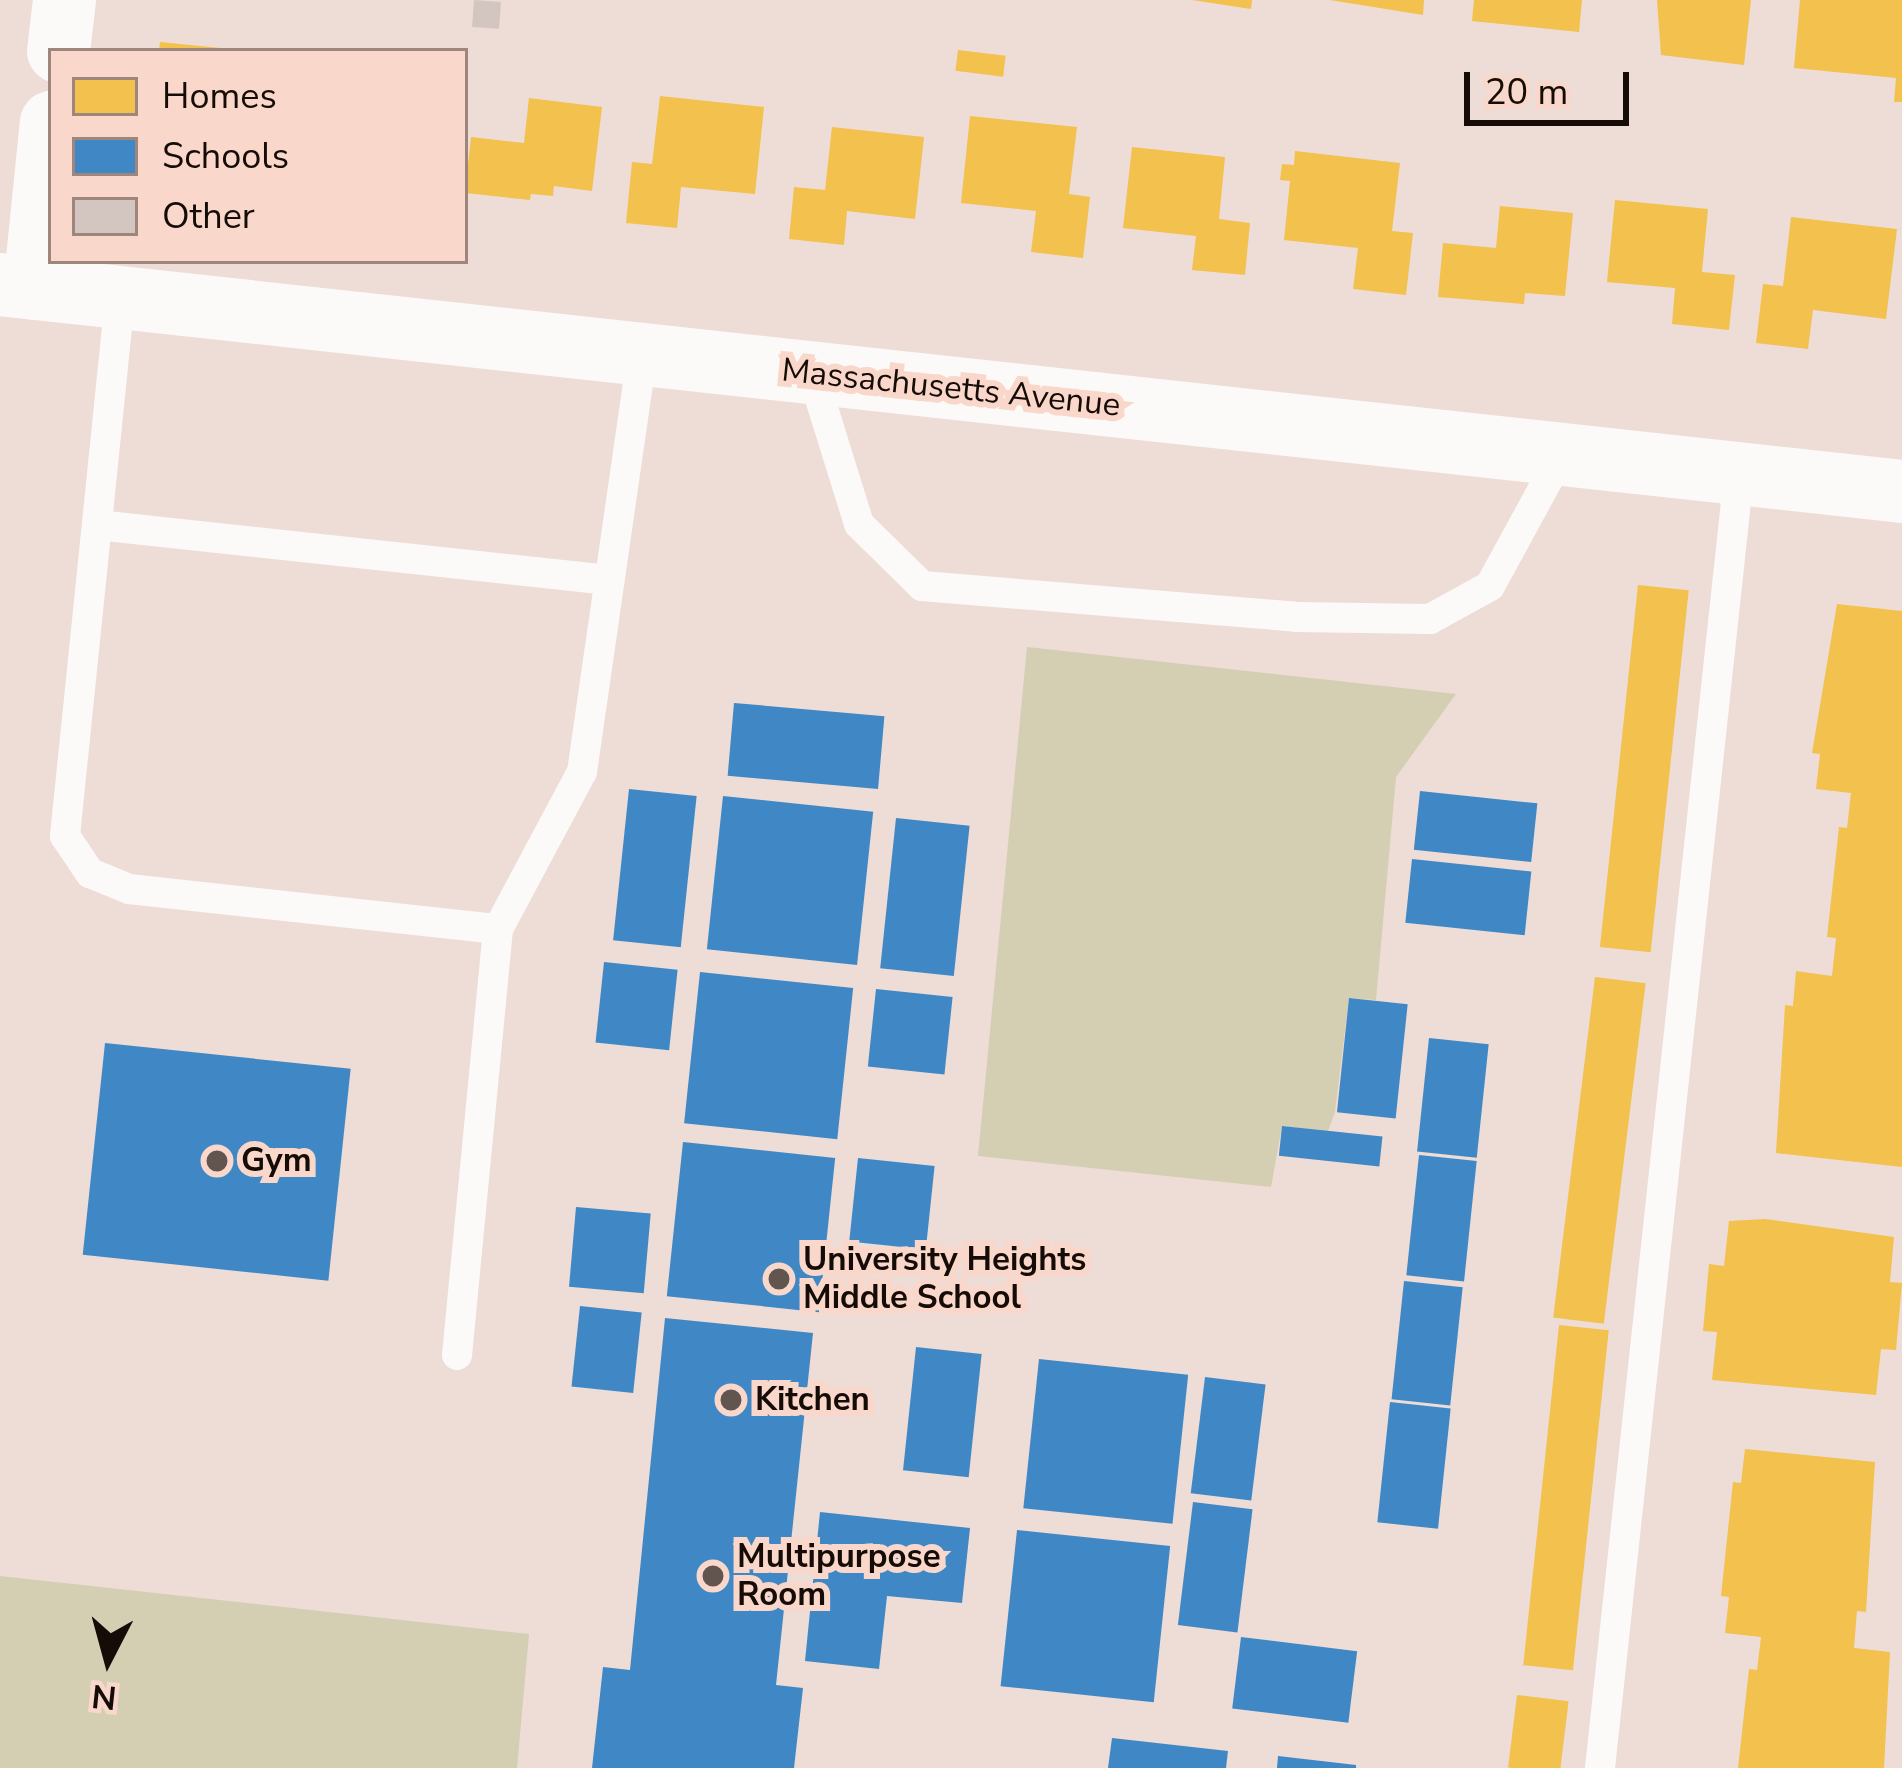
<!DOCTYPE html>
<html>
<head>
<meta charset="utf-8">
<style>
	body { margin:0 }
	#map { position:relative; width:1902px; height:1768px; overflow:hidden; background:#eedcd6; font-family:"Nunito Sans",sans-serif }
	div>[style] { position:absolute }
	.green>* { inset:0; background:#d4ceb2 }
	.homes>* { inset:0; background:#f2c14e; transform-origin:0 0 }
	.schools>* { inset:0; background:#3f88c5; transform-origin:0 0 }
	.building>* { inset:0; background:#d3c5c0; transform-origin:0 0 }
	.service>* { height:30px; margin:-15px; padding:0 15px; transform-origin:15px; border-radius:15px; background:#fcfaf9 }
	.minor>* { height:63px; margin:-31.5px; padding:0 31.5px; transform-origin:31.5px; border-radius:31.5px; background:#fcfaf9 }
	.dots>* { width:33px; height:33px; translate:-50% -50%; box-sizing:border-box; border:6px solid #f9d8cb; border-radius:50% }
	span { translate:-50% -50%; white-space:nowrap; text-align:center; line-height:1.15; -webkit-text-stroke:12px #f9d8cb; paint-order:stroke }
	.street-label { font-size:33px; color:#160c07 }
	.poi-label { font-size:33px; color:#160c07; font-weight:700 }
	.left { translate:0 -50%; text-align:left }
	.legend { position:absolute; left:48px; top:48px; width:420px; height:216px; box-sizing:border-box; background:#f9d8cb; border:3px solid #9e867d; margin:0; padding:15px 21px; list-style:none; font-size:36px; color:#160c07 }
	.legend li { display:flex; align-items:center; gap:24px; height:60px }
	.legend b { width:60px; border:3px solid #9e867d }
	.north { position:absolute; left:48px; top:1600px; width:120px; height:120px; -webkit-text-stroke:9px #f9d8cb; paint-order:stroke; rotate:186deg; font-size:33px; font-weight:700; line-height:48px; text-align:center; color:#160c07 }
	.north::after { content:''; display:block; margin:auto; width:42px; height:54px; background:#160c07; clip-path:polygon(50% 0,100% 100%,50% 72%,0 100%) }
	.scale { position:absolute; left:1464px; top:72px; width:165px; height:54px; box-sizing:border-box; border:6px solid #160c07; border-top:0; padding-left:15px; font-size:36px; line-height:42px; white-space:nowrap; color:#160c07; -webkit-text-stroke:9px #f9d8cb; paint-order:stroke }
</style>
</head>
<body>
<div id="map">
	<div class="green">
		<div style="clip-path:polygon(1027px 647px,1456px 694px,1396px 777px,1376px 1000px,1349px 998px,1335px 1112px,1328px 1131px,1282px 1126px,1271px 1187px,978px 1156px)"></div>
		<div style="clip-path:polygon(0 1576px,529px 1634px,517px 1768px,0 1768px)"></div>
	</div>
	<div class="homes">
		<div style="clip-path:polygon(1192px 0,1252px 0,1251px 9px)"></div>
		<div style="clip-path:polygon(1330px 0,1424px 0,1423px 15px)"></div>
		<div style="clip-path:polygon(1474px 0,1582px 0,1579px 32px,1472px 21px)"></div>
		<div style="clip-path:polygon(1657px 0,1751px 0,1744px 65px,1661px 55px)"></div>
		<div style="clip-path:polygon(1800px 0,1902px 0,1902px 102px,1894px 102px,1896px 78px,1794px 68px)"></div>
		<div style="clip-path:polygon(160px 42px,220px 48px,220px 51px,159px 51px)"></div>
		<div style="left:958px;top:50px;width:48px;height:21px;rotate:7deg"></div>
		<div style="clip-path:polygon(660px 96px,764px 107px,755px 194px,681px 187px,677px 228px,626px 223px,632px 162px,652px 164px)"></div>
		<div style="clip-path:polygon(529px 98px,602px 107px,592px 191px,554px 186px,553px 196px,531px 194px,530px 200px,465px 193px,471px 137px,524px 143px)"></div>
		<div style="clip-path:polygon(970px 116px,1077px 127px,1069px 194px,1090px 197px,1083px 258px,1031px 252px,1036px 211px,961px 203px)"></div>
		<div style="clip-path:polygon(832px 127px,924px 137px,915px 219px,847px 211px,844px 245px,789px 239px,794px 187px,825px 190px)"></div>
		<div style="clip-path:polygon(1132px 147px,1225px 157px,1219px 219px,1250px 223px,1245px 275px,1192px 270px,1196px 236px,1123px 228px)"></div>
		<div style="clip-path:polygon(1295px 151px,1400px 163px,1392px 231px,1413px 233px,1406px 295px,1353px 289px,1358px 248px,1284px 240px,1290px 181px,1280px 180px,1282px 164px,1294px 165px)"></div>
		<div style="clip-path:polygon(1615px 200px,1708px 209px,1702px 272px,1735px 275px,1729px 330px,1672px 324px,1675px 288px,1607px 282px)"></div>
		<div style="clip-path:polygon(1500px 206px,1573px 213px,1565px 296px,1525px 293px,1524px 304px,1438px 297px,1443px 243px,1496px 248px)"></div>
		<div style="clip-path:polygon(1791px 217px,1897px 229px,1886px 319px,1813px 310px,1808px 349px,1756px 343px,1763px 284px,1783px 286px)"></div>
		<div style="left:1638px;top:585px;width:51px;height:364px;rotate:6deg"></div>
		<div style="clip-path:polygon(1837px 604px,1902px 611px,1902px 1167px,1776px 1153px,1785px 1005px,1793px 1006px,1796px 971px,1832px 976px,1836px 938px,1827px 937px,1839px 827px,1847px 828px,1851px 793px,1816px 789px,1820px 754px,1812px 753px)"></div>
		<div style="left:1595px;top:977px;width:51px;height:343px;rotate:7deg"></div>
		<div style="clip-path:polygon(1765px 1219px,1894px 1237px,1890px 1282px,1902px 1283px,1896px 1350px,1881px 1349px,1876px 1395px,1712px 1380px,1717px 1332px,1703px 1331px,1709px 1264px,1724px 1266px,1729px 1221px)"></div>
		<div style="left:1559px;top:1325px;width:50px;height:342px;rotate:6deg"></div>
		<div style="clip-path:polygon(1745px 1449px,1875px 1462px,1866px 1612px,1857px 1611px,1854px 1648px,1890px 1652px,1884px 1768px,1738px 1768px,1749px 1669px,1757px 1670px,1761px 1637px,1725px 1633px,1729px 1597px,1721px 1596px,1733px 1482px,1741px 1483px)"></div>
		<div style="left:1517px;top:1695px;width:52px;height:73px;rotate:7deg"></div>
	</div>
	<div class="schools">
		<div style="left:734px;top:703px;width:151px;height:73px;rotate:5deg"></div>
		<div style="left:629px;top:789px;width:68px;height:152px;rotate:6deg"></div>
		<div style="left:1420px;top:791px;width:118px;height:59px;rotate:6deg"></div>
		<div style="left:723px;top:796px;width:151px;height:154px;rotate:6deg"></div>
		<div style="left:896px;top:818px;width:74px;height:151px;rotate:6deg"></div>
		<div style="left:1412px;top:859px;width:120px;height:64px;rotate:6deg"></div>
		<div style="left:604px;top:962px;width:74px;height:81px;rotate:6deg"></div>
		<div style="left:700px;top:972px;width:154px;height:152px;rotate:6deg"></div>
		<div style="left:876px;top:989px;width:77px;height:78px;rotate:6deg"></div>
		<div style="left:1349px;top:998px;width:59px;height:115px;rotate:6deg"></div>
		<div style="left:1429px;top:1038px;width:60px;height:114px;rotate:6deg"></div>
		<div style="left:105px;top:1043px;width:247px;height:213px;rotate:6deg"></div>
		<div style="left:1282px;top:1126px;width:101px;height:30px;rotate:6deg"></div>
		<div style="left:683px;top:1142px;width:153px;height:155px;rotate:6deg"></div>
		<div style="left:1419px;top:1155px;width:58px;height:121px;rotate:6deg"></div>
		<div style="left:858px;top:1158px;width:77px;height:84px;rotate:6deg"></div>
		<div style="left:576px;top:1207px;width:75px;height:80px;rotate:5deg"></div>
		<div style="left:1404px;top:1281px;width:59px;height:119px;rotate:6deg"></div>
		<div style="left:580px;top:1306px;width:62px;height:81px;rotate:6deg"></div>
		<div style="clip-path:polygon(665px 1318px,813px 1333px,776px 1685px,803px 1688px,794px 1768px,592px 1768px,603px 1667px,630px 1670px)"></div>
		<div style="left:916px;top:1347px;width:66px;height:124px;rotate:6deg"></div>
		<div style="left:1039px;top:1359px;width:150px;height:150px;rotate:6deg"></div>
		<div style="left:1205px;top:1377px;width:61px;height:117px;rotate:7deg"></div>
		<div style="left:1390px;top:1402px;width:61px;height:121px;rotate:6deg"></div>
		<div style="left:1193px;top:1502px;width:60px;height:124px;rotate:7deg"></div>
		<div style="clip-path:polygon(820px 1512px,970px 1528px,962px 1603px,887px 1596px,879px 1669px,805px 1661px)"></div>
		<div style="left:1017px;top:1530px;width:154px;height:157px;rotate:6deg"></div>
		<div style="left:1241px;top:1637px;width:117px;height:72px;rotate:7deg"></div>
		<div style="clip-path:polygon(1112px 1738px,1228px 1751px,1226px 1768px,1108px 1768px)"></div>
		<div style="clip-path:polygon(1278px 1756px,1356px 1765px,1356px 1768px,1277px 1768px)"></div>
	</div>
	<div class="building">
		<div style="left:474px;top:0;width:27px;height:27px;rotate:4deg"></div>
	</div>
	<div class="service">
		<div style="left:120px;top:298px;width:541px;rotate:95.84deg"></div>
		<div style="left:65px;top:836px;width:45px;rotate:56deg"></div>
		<div style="left:90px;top:873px;width:42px;rotate:22.3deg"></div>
		<div style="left:129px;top:889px;width:371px;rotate:6.2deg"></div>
		<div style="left:812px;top:373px;width:158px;rotate:72.7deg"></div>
		<div style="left:859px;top:524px;width:88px;rotate:44.5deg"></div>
		<div style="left:922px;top:586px;width:375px;rotate:4.7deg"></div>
		<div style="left:1296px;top:617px;width:134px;rotate:0.9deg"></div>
		<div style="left:1430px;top:619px;width:68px;rotate:-28.8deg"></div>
		<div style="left:1490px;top:586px;width:150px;rotate:-61.4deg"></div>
		<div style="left:97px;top:525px;width:515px;rotate:6.13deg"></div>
		<div style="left:457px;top:1355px;width:428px;rotate:-84.5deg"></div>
		<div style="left:498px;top:929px;width:178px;rotate:-61.9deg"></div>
		<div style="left:582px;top:772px;width:421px;rotate:-81.8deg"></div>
		<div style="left:1600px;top:1768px;width:1301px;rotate:-83.87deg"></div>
	</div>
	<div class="minor">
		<div style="left:58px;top:51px;width:51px;rotate:-83.3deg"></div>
		<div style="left:0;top:284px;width:1913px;rotate:6.21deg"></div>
		<div style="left:34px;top:288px;width:167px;rotate:-84.2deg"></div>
	</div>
	<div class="dots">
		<div style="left:217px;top:1161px;background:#62554f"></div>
		<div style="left:779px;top:1279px;background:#62554f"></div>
		<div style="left:731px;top:1400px;background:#62554f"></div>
		<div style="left:713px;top:1576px;background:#62554f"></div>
	</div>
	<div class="street-label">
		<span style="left:951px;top:388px;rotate:6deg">Massachusetts Avenue</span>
	</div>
	<div class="poi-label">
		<span class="left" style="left:241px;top:1161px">Gym</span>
		<span class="left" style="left:803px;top:1279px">University Heights<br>Middle School</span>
		<span class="left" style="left:755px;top:1400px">Kitchen</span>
		<span class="left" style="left:737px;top:1576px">Multipurpose<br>Room</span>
	</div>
	<ul class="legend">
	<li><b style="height:33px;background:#f2c14e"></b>Homes</li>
	<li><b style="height:33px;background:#3f88c5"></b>Schools</li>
	<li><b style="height:33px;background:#d3c5c0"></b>Other</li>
	</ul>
	<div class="north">N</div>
	<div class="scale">20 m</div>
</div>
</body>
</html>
